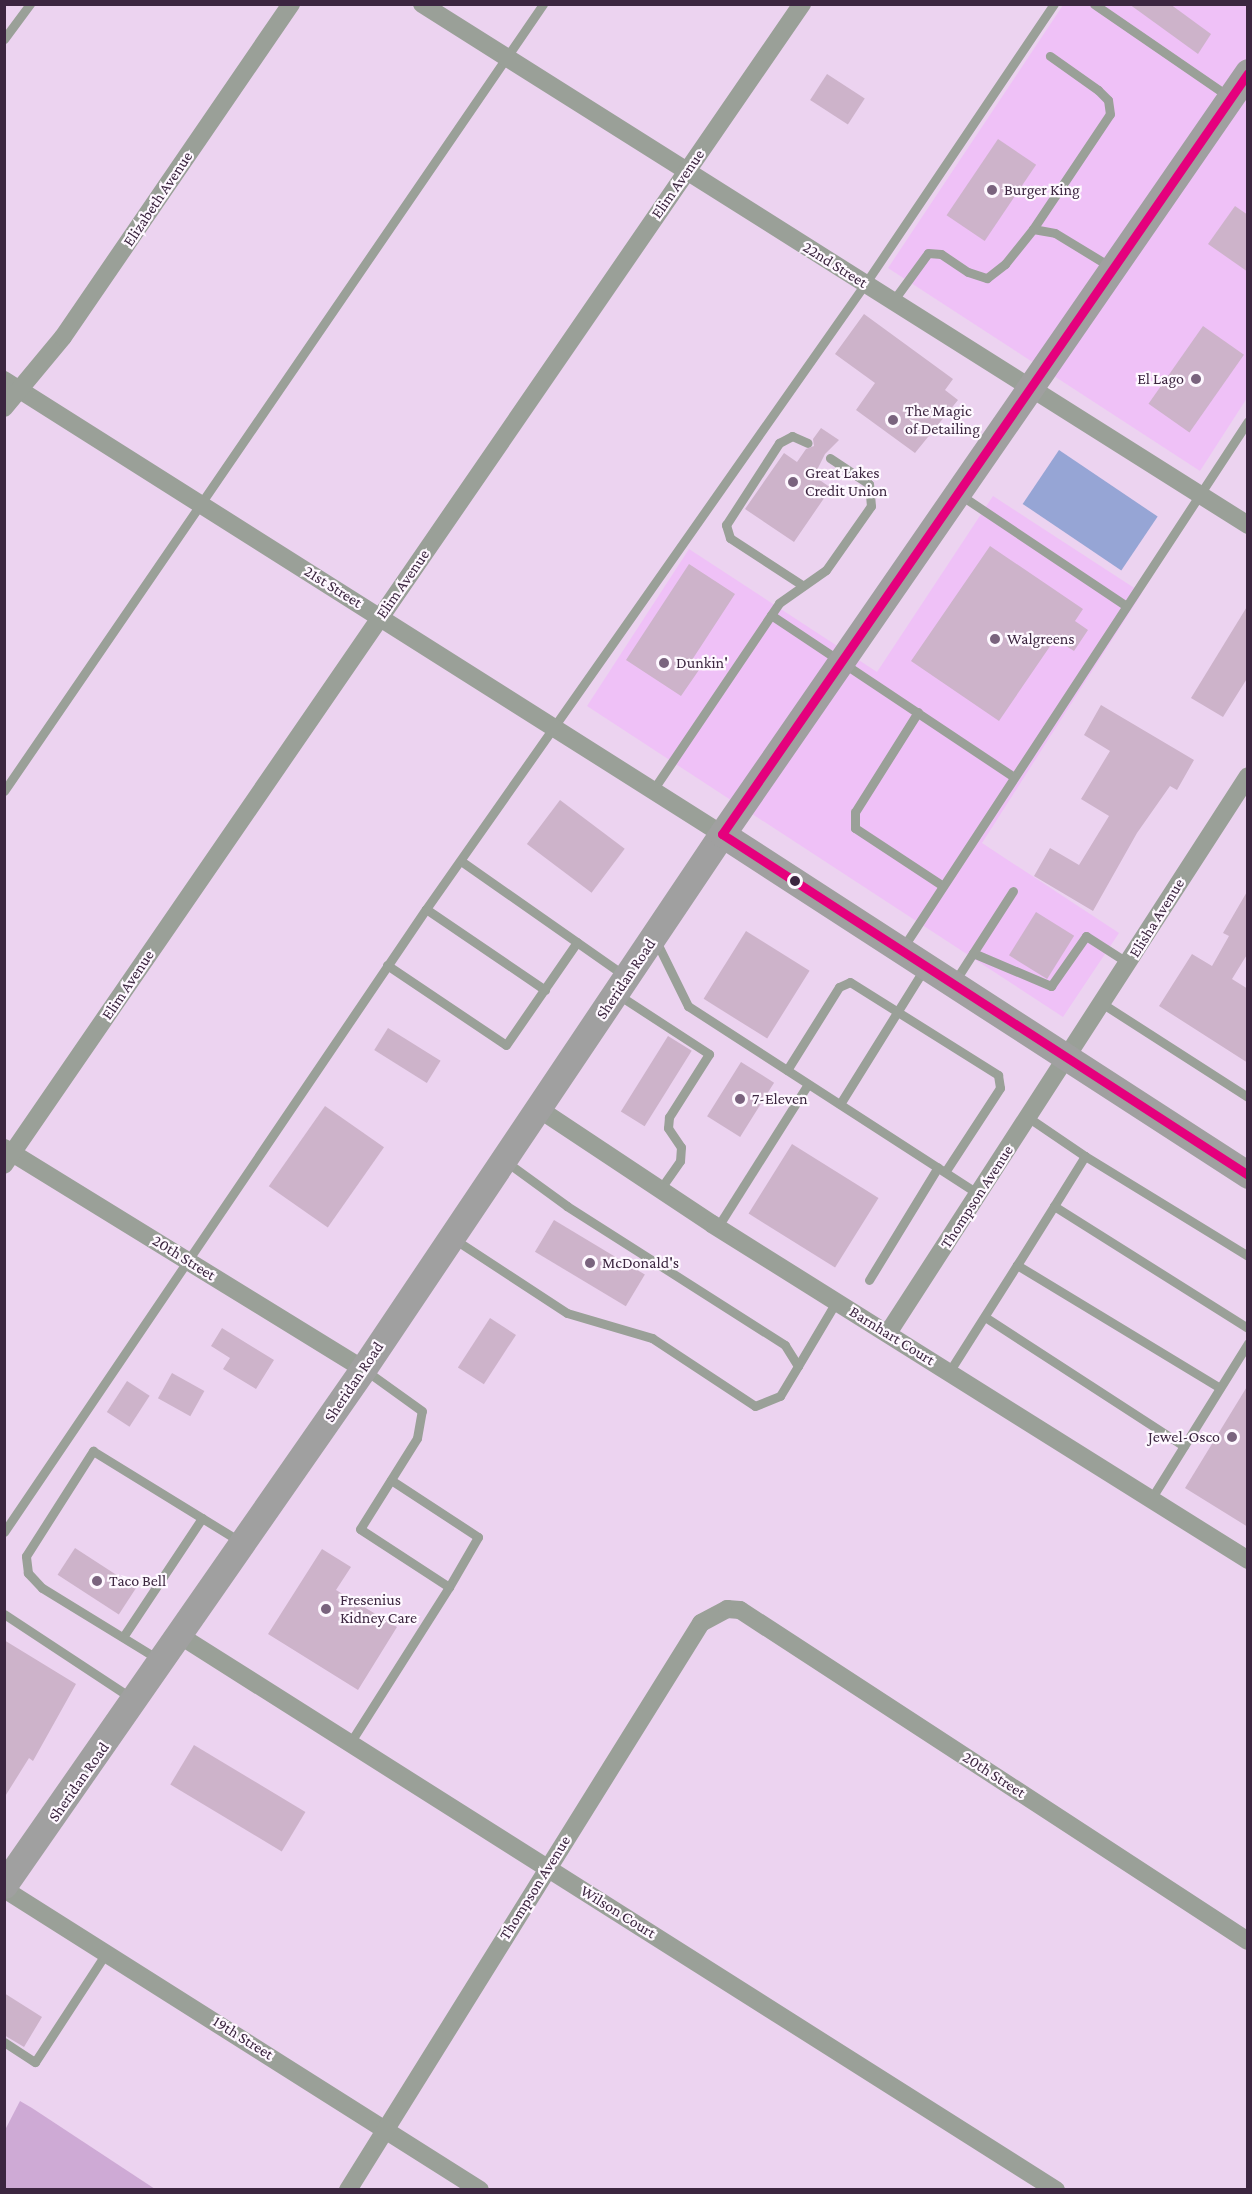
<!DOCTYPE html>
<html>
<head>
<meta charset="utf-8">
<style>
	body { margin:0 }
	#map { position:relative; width:1252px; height:2194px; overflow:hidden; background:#ecd3f0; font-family:"Crimson Pro",serif }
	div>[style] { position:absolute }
	.built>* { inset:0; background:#efc1f7 }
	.forest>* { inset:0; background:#ceaad5 }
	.water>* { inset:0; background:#96a5d5; transform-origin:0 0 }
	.building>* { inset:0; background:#cdb3ca; transform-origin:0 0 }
	.service>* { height:9px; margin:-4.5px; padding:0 4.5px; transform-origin:4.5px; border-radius:4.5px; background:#9aa098 }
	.minor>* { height:18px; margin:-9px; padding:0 9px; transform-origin:9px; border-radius:9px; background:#9aa098 }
	.primary>* { height:27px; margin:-13.5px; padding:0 13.5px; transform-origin:13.5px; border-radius:13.5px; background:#a0a0a0 }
	.bus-1>* { height:9px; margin:-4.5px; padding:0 4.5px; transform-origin:4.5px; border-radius:4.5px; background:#e5007d }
	.dots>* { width:16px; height:16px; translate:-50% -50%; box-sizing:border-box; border:3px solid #fef8ff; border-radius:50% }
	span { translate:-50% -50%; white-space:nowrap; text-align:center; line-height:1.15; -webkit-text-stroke:4.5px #fef8ff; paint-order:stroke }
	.street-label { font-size:16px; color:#3c2640 }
	.poi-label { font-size:16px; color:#3c2640 }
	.left { translate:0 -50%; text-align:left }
	.right { translate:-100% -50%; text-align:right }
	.frame { position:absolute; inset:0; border:6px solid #3c2640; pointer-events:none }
</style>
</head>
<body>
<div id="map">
	<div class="built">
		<div style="clip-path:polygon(1063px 5px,1247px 5px,1247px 398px,1200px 471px,888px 268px)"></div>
		<div style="clip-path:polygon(993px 496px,1142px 593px,982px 843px,1119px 933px,1063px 1017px,587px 706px,689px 549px,877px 672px)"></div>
	</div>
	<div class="forest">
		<div style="clip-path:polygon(20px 2101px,32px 2108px,155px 2189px,5px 2189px,5px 2130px)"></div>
	</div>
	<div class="water">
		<div style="left:1059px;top:450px;width:119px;height:65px;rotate:34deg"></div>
	</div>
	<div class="building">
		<div style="clip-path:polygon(1129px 4px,1170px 4px,1211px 34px,1198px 54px)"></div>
		<div style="left:827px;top:74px;width:45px;height:31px;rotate:33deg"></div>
		<div style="left:998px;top:139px;width:46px;height:92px;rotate:34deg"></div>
		<div style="clip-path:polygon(1235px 206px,1248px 215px,1248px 272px,1208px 244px)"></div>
		<div style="clip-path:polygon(864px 314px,953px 379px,945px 390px,958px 400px,915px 453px,856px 410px,875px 383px,835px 354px)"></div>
		<div style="left:1203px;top:326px;width:50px;height:95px;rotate:35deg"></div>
		<div style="clip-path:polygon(821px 428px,839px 440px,825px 454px,814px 476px,831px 488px,794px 542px,745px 509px,784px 453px,797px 462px,806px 449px,814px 446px,813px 439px)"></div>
		<div style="clip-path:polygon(990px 546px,1083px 609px,1075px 621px,1088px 630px,1074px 651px,1055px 639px,999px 721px,911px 661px)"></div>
		<div style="clip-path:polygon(689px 564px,735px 594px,692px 660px,701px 667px,681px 696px,626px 660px)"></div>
		<div style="clip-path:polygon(1248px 605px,1248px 677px,1223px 717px,1191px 698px)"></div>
		<div style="clip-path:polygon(1101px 705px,1194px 760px,1177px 790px,1170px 786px,1137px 833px,1093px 911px,1034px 876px,1050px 848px,1079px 865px,1109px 816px,1081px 799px,1110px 751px,1084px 735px)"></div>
		<div style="left:560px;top:800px;width:81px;height:55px;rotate:37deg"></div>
		<div style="clip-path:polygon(1248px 890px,1248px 953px,1232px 979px,1248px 989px,1248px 1063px,1159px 1006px,1192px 954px,1212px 966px,1229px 936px,1223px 933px)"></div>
		<div style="left:1036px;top:912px;width:45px;height:51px;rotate:32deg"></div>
		<div style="left:746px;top:931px;width:75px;height:80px;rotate:32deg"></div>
		<div style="left:388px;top:1028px;width:62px;height:26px;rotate:32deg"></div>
		<div style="left:668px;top:1036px;width:28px;height:89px;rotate:32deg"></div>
		<div style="left:741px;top:1062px;width:39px;height:64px;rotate:32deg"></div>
		<div style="left:325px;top:1106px;width:72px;height:98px;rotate:35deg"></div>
		<div style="left:792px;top:1144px;width:102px;height:82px;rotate:32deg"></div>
		<div style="left:554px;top:1220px;width:106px;height:37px;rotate:31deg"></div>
		<div style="left:490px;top:1318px;width:31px;height:59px;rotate:33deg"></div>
		<div style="clip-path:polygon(222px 1328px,274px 1360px,256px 1389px,223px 1369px,230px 1358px,211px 1346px)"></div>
		<div style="left:172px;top:1373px;width:37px;height:29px;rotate:29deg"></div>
		<div style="left:127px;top:1381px;width:27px;height:37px;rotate:33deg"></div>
		<div style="clip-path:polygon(1248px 1385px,1248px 1527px,1185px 1488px)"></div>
		<div style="left:75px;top:1548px;width:73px;height:32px;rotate:33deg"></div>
		<div style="clip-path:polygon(322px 1549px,351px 1567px,336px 1590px,397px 1627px,358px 1690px,268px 1634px)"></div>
		<div style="clip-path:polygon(4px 1640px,76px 1684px,33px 1761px,29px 1758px,4px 1798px)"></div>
		<div style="left:194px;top:1745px;width:130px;height:46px;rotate:31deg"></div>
		<div style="clip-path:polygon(4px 1993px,42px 2017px,24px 2047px,4px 2035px)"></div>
	</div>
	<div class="service">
		<div style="left:1094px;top:4px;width:163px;rotate:34.5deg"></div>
		<div style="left:4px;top:39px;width:44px;rotate:-53.4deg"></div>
		<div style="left:1033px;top:229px;width:138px;rotate:-56.2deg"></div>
		<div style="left:1110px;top:114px;width:14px;rotate:-98deg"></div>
		<div style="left:1108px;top:100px;width:14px;rotate:-135deg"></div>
		<div style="left:1098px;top:90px;width:59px;rotate:-144.7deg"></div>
		<div style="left:893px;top:301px;width:59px;rotate:-53.9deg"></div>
		<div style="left:928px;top:253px;width:13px;rotate:4deg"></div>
		<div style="left:941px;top:254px;width:32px;rotate:34deg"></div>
		<div style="left:968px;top:272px;width:20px;rotate:18deg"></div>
		<div style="left:987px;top:278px;width:23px;rotate:-38deg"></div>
		<div style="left:1005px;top:264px;width:45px;rotate:-51.3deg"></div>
		<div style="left:1033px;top:229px;width:22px;rotate:10deg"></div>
		<div style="left:1055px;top:233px;width:66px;rotate:31.3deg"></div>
		<div style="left:959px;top:494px;width:201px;rotate:33.8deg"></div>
		<div style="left:802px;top:585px;width:86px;rotate:-146.9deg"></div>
		<div style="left:730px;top:538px;width:14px;rotate:-107deg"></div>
		<div style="left:726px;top:525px;width:98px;rotate:-57.1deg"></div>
		<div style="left:779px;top:443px;width:15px;rotate:-28deg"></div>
		<div style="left:792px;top:436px;width:17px;rotate:24deg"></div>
		<div style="left:771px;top:615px;width:292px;rotate:33.7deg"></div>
		<div style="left:918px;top:712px;width:118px;rotate:122.2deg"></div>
		<div style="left:855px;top:812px;width:16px;rotate:90deg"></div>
		<div style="left:855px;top:828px;width:105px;rotate:33.4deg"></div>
		<div style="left:653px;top:790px;width:225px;rotate:-56deg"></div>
		<div style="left:779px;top:603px;width:57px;rotate:-35.1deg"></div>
		<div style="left:826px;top:570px;width:78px;rotate:-54.9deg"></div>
		<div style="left:871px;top:506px;width:22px;rotate:-95deg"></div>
		<div style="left:869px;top:484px;width:47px;rotate:-146.3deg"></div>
		<div style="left:4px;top:791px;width:954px;rotate:-55.59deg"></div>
		<div style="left:461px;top:861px;width:200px;rotate:35deg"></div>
		<div style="left:426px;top:909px;width:144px;rotate:34.2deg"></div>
		<div style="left:655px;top:939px;width:75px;rotate:63.8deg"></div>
		<div style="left:688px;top:1006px;width:346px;rotate:32.9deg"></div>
		<div style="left:902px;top:949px;width:631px;rotate:-56.76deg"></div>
		<div style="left:973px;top:953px;width:85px;rotate:22.9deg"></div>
		<div style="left:1051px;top:986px;width:61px;rotate:-55deg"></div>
		<div style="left:1086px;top:936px;width:50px;rotate:32.7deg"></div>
		<div style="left:387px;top:965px;width:143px;rotate:33.9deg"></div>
		<div style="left:506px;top:1045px;width:125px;rotate:-55.4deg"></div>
		<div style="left:955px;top:981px;width:107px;rotate:-57.2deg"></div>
		<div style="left:617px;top:994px;width:110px;rotate:33.1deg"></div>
		<div style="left:709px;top:1054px;width:75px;rotate:122.4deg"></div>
		<div style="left:669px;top:1117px;width:11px;rotate:95deg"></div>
		<div style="left:668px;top:1128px;width:23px;rotate:56deg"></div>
		<div style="left:681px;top:1147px;width:14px;rotate:94deg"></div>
		<div style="left:680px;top:1161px;width:35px;rotate:125deg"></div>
		<div style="left:1103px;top:1004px;width:172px;rotate:32.7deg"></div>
		<div style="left:787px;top:1070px;width:98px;rotate:-57.9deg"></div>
		<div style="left:839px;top:987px;width:12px;rotate:-24deg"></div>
		<div style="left:850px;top:982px;width:175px;rotate:32.1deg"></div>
		<div style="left:998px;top:1075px;width:13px;rotate:81deg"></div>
		<div style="left:1000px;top:1088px;width:100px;rotate:123.2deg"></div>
		<div style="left:840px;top:1104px;width:159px;rotate:-58.1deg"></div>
		<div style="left:1029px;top:1118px;width:68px;rotate:34.2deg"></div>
		<div style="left:1085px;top:1156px;width:59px;rotate:121.8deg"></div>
		<div style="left:1085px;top:1156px;width:191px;rotate:31.5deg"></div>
		<div style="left:717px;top:1228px;width:170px;rotate:-57.7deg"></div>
		<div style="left:454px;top:1239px;width:135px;rotate:33.2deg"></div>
		<div style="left:567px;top:1313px;width:89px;rotate:16.4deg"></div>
		<div style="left:652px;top:1338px;width:123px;rotate:33.4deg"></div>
		<div style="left:755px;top:1406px;width:27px;rotate:-22deg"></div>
		<div style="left:780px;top:1396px;width:35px;rotate:-59deg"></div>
		<div style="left:798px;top:1366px;width:25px;rotate:-122deg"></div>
		<div style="left:785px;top:1345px;width:259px;rotate:-147.5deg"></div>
		<div style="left:567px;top:1206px;width:77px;rotate:-144deg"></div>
		<div style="left:1017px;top:1265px;width:70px;rotate:-57.9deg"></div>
		<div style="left:1054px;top:1206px;width:229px;rotate:32.2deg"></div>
		<div style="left:869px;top:1280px;width:132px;rotate:-58.6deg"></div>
		<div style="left:985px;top:1317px;width:237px;rotate:33deg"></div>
		<div style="left:798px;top:1366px;width:74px;rotate:-59.3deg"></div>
		<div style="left:949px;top:1372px;width:127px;rotate:-57.6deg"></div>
		<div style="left:1017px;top:1265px;width:237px;rotate:31.2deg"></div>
		<div style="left:391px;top:1480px;width:104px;rotate:33.2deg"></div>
		<div style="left:478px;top:1537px;width:58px;rotate:120.1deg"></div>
		<div style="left:1151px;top:1499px;width:184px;rotate:-58.1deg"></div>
		<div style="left:4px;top:1532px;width:752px;rotate:-55.89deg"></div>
		<div style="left:426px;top:909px;width:764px;rotate:-54.92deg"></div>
		<div style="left:865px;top:284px;width:338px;rotate:-56deg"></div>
		<div style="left:4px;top:1614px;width:151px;rotate:33.4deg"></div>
		<div style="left:123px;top:1637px;width:143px;rotate:-56.4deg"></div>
		<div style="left:158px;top:1659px;width:136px;rotate:-148.5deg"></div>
		<div style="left:42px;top:1588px;width:21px;rotate:-133deg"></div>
		<div style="left:28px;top:1573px;width:17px;rotate:-97deg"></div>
		<div style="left:26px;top:1556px;width:125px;rotate:-57.5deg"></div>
		<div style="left:93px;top:1451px;width:174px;rotate:31.6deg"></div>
		<div style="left:350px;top:1743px;width:185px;rotate:-57.6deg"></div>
		<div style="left:449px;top:1587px;width:106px;rotate:-146.9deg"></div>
		<div style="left:360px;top:1529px;width:107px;rotate:-57.9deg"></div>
		<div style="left:417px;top:1438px;width:27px;rotate:-80deg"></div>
		<div style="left:422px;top:1411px;width:70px;rotate:-144.3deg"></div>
		<div style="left:4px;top:2042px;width:37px;rotate:33deg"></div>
		<div style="left:35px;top:2062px;width:130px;rotate:-56.9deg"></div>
	</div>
	<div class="minor">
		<div style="left:422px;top:4px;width:977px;rotate:32.24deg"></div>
		<div style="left:4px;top:380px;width:849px;rotate:32.31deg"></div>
		<div style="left:4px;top:408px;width:92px;rotate:-50.3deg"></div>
		<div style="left:63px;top:337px;width:404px;rotate:-55.6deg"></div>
		<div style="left:539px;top:1109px;width:208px;rotate:33.6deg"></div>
		<div style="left:712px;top:1224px;width:633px;rotate:32.08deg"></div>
		<div style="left:4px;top:1148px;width:422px;rotate:31.6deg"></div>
		<div style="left:4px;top:1165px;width:1409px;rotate:-55.5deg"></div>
		<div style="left:888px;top:1333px;width:663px;rotate:-57.12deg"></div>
		<div style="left:179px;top:1635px;width:1038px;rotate:32.33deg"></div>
		<div style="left:4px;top:1889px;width:563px;rotate:32.31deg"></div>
		<div style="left:348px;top:2190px;width:668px;rotate:-58.09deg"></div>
		<div style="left:701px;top:1623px;width:30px;rotate:-28deg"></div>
		<div style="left:727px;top:1609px;width:13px;rotate:4deg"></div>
		<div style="left:740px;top:1610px;width:606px;rotate:33.09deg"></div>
	</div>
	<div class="primary">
		<div style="left:722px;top:834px;width:627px;rotate:32.95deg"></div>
		<div style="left:4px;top:1885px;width:629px;rotate:-55.17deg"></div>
		<div style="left:363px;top:1369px;width:644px;rotate:-56.14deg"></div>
		<div style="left:722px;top:834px;width:926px;rotate:-55.38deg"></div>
	</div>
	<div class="bus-1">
		<div style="left:1248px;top:73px;width:925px;rotate:124.65deg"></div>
		<div style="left:722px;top:834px;width:627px;rotate:32.95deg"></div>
	</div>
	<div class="dots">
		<div style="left:992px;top:190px;background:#7a637e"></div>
		<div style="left:1196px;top:379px;background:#7a637e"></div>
		<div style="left:893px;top:420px;background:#7a637e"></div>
		<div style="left:793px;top:482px;background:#7a637e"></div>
		<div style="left:995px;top:639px;background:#7a637e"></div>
		<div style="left:664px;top:663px;background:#7a637e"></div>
		<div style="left:795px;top:881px;background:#3c2640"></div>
		<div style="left:740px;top:1099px;background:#7a637e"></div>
		<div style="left:590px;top:1263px;background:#7a637e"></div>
		<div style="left:1232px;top:1437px;background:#7a637e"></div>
		<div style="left:97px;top:1581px;background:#7a637e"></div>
		<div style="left:326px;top:1609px;background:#7a637e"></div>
	</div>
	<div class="street-label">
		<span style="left:678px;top:184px;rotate:-55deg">Elim Avenue</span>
		<span style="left:158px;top:199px;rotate:-56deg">Elizabeth Avenue</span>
		<span style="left:835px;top:265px;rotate:32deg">22nd Street</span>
		<span style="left:403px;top:584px;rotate:-55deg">Elim Avenue</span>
		<span style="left:333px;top:587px;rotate:32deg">21st Street</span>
		<span style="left:1157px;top:918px;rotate:-58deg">Elisha Avenue</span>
		<span style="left:626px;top:979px;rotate:-56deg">Sheridan Road</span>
		<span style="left:128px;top:985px;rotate:-56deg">Elim Avenue</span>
		<span style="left:977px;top:1197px;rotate:-57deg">Thompson Avenue</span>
		<span style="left:184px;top:1258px;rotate:32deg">20th Street</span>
		<span style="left:892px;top:1336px;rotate:32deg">Barnhart Court</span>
		<span style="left:354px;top:1382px;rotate:-56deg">Sheridan Road</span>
		<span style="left:994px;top:1775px;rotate:33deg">20th Street</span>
		<span style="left:79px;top:1782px;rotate:-55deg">Sheridan Road</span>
		<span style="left:535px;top:1888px;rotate:-58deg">Thompson Avenue</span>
		<span style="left:618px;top:1912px;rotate:32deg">Wilson Court</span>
		<span style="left:243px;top:2038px;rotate:32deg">19th Street</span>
	</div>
	<div class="poi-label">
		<span class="left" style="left:1004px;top:190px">Burger King</span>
		<span class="right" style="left:1184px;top:379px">El Lago</span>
		<span class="left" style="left:905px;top:420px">The Magic<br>of Detailing</span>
		<span class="left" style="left:805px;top:482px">Great Lakes<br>Credit Union</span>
		<span class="left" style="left:1007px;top:639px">Walgreens</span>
		<span class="left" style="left:676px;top:663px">Dunkin'</span>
		<span class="left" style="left:752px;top:1099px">7-Eleven</span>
		<span class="left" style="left:602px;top:1263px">McDonald's</span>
		<span class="right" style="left:1220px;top:1437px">Jewel-Osco</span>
		<span class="left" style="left:109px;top:1581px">Taco Bell</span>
		<span class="left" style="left:340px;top:1609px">Fresenius<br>Kidney Care</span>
	</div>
	<div class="frame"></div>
</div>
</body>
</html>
